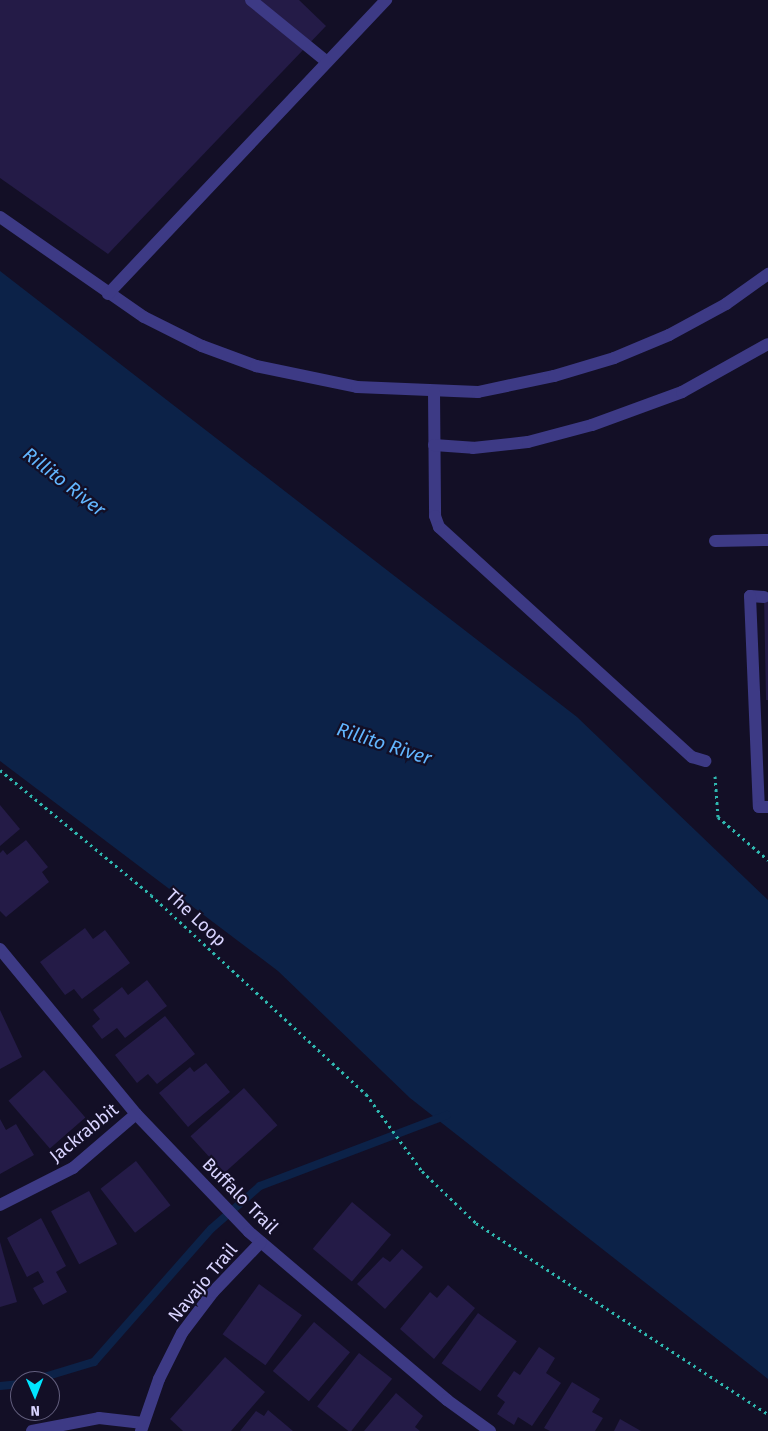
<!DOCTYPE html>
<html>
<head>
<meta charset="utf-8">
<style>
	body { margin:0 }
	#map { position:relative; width:768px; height:1431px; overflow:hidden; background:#130f26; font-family:"Fira Sans",sans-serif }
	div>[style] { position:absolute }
	.water>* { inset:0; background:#0c2248 }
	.stream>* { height:8px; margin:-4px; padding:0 4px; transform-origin:4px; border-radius:4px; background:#0c2248 }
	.building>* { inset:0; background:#241b47; transform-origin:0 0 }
	.path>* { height:3px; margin-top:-1.5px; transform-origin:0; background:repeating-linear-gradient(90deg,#2fb8b0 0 2.5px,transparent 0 6.5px) }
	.minor>* { height:12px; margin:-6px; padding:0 6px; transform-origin:6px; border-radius:6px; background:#3d3a85 }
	span { translate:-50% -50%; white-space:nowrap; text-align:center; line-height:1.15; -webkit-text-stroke:4.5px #130f26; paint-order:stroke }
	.street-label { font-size:18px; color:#d9d4ff }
	.water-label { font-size:19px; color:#62b6ff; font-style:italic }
	.north { position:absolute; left:10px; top:1371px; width:50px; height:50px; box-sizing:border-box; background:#130f26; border:1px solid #625e7d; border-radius:50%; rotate:179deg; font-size:14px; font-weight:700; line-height:20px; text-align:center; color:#d9d4ff }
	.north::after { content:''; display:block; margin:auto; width:18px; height:22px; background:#00e5ff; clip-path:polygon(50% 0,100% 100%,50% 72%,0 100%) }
</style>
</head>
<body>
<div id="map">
	<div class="water">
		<div style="clip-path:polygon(0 271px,577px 717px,768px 900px,768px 1379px,410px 1098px,278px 971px,0 761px)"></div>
	</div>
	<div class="stream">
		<div style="left:31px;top:1381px;width:66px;rotate:-16.8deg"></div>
		<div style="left:94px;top:1362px;width:177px;rotate:-48.7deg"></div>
		<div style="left:211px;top:1229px;width:65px;rotate:-41.3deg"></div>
		<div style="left:260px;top:1186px;width:200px;rotate:-20.8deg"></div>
		<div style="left:0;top:1386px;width:20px;rotate:-6deg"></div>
	</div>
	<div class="building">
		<div style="clip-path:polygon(0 0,299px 0,326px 26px,108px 254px,0 178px)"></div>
		<div style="clip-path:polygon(768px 594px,768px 700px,766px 700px,764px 595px)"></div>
		<div style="clip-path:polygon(0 805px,20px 829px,0 846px)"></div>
		<div style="clip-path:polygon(26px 840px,48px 867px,42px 872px,49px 882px,6px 917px,0 911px,0 853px,3px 850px,7px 855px)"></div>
		<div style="clip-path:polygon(85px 928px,93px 939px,105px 930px,130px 963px,82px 999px,74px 989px,65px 995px,40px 962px)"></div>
		<div style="clip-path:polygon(147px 980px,167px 1006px,125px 1038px,117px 1028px,102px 1039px,92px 1026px,100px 1019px,93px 1010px,122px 987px,128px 995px)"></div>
		<div style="clip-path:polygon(0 1010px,22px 1057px,0 1069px)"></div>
		<div style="clip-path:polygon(165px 1016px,195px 1054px,157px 1084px,148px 1074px,137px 1083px,115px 1055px)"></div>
		<div style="clip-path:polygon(206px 1063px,230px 1092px,188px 1127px,159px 1093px,190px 1067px,194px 1072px)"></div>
		<div style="left:44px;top:1070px;width:63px;height:47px;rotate:49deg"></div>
		<div style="left:244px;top:1088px;width:50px;height:72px;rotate:48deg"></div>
		<div style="clip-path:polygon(0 1119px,6px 1130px,16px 1124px,34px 1155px,0 1174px)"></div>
		<div style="left:136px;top:1161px;width:56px;height:45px;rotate:52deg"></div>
		<div style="left:89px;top:1191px;width:60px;height:43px;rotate:62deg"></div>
		<div style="left:352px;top:1202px;width:51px;height:61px;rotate:40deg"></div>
		<div style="clip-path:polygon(41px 1218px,66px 1266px,56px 1272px,67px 1292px,43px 1305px,33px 1288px,44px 1282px,38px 1271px,27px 1277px,7px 1238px)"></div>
		<div style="clip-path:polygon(0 1242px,17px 1302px,0 1307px)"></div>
		<div style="clip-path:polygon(402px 1249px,423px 1267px,385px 1309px,357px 1284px,383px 1257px,390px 1262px)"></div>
		<div style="left:259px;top:1284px;width:53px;height:62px;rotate:36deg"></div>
		<div style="clip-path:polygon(448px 1285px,475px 1308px,434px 1359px,400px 1329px,430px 1292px,437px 1298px)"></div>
		<div style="left:478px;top:1313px;width:48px;height:62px;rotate:36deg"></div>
		<div style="left:314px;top:1322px;width:47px;height:64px;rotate:40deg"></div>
		<div style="clip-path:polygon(539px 1347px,555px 1358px,546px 1373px,561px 1383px,532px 1426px,518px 1417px,514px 1425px,497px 1414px,505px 1402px,497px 1396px,514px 1371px,520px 1375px)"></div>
		<div style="left:359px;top:1353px;width:42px;height:68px;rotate:38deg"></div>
		<div style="clip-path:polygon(225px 1357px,265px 1392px,231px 1431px,183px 1431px,170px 1419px)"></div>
		<div style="clip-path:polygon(572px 1382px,600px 1399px,592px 1412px,603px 1418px,595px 1431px,550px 1431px,544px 1428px)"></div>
		<div style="clip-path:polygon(396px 1393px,423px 1416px,415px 1427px,420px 1431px,364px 1431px)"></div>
		<div style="clip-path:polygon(268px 1410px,293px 1431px,240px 1431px,256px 1411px,264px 1416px)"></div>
		<div style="clip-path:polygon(620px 1419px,641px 1431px,614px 1431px)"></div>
	</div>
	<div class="path">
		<div style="left:0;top:770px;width:196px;rotate:39.6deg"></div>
		<div style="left:151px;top:895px;width:293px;rotate:42.8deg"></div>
		<div style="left:366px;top:1094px;width:95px;rotate:54deg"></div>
		<div style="left:422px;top:1171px;width:75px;rotate:43.9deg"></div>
		<div style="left:476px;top:1223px;width:349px;rotate:33.2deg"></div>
		<div style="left:715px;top:776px;width:41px;rotate:85.8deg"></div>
		<div style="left:718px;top:817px;width:66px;rotate:40.7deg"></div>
	</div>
	<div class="minor">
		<div style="left:251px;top:0;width:98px;rotate:39.2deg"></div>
		<div style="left:0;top:217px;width:175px;rotate:34.8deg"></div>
		<div style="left:144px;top:317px;width:65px;rotate:26.6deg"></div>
		<div style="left:202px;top:346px;width:58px;rotate:20.3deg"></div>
		<div style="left:256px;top:366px;width:103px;rotate:11.7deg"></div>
		<div style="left:357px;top:387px;width:121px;rotate:2.4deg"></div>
		<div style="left:478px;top:392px;width:78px;rotate:-11.9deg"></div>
		<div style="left:554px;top:376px;width:63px;rotate:-16.7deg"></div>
		<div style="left:614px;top:358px;width:60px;rotate:-22.7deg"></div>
		<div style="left:669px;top:335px;width:65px;rotate:-28.5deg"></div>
		<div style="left:726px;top:304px;width:52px;rotate:-35.5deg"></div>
		<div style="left:108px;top:294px;width:405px;rotate:-46.6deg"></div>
		<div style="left:434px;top:392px;width:124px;rotate:89.5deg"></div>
		<div style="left:435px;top:516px;width:12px;rotate:70deg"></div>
		<div style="left:439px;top:527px;width:342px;rotate:42.3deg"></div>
		<div style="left:692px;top:757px;width:14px;rotate:17deg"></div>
		<div style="left:434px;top:445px;width:39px;rotate:4deg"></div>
		<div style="left:473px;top:448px;width:55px;rotate:-6.2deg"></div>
		<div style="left:528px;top:442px;width:66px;rotate:-14.9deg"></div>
		<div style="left:592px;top:425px;width:96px;rotate:-20.1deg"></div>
		<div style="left:682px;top:392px;width:98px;rotate:-29.2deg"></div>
		<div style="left:715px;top:541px;width:53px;rotate:-1.1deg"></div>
		<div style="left:764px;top:597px;width:14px;rotate:-176deg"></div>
		<div style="left:750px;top:596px;width:211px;rotate:87.6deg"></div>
		<div style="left:759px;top:807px;width:9px"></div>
		<div style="left:0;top:949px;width:214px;rotate:50.5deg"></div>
		<div style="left:136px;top:1114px;width:163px;rotate:46.2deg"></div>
		<div style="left:249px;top:1232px;width:260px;rotate:40.3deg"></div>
		<div style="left:447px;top:1400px;width:53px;rotate:35.8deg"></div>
		<div style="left:0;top:1205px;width:82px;rotate:-26.9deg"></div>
		<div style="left:73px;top:1168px;width:83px;rotate:-40.6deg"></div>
		<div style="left:32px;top:1431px;width:68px;rotate:-11deg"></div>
		<div style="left:99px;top:1418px;width:44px;rotate:6.5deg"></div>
		<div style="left:141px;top:1431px;width:55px;rotate:-70.9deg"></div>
		<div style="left:159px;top:1379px;width:51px;rotate:-63.4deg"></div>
		<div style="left:182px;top:1333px;width:51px;rotate:-52.9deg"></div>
		<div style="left:213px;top:1292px;width:69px;rotate:-46.2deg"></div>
	</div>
	<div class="street-label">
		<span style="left:196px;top:918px;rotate:43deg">The Loop</span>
		<span style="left:84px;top:1133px;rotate:-39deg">Jackrabbit</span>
		<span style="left:240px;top:1196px;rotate:45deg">Buffalo Trail</span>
		<span style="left:203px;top:1283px;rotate:-50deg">Navajo Trail</span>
	</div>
	<div class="water-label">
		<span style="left:64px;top:482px;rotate:38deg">Rillito River</span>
		<span style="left:384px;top:744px;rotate:18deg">Rillito River</span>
	</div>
	<div class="north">N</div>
</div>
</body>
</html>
